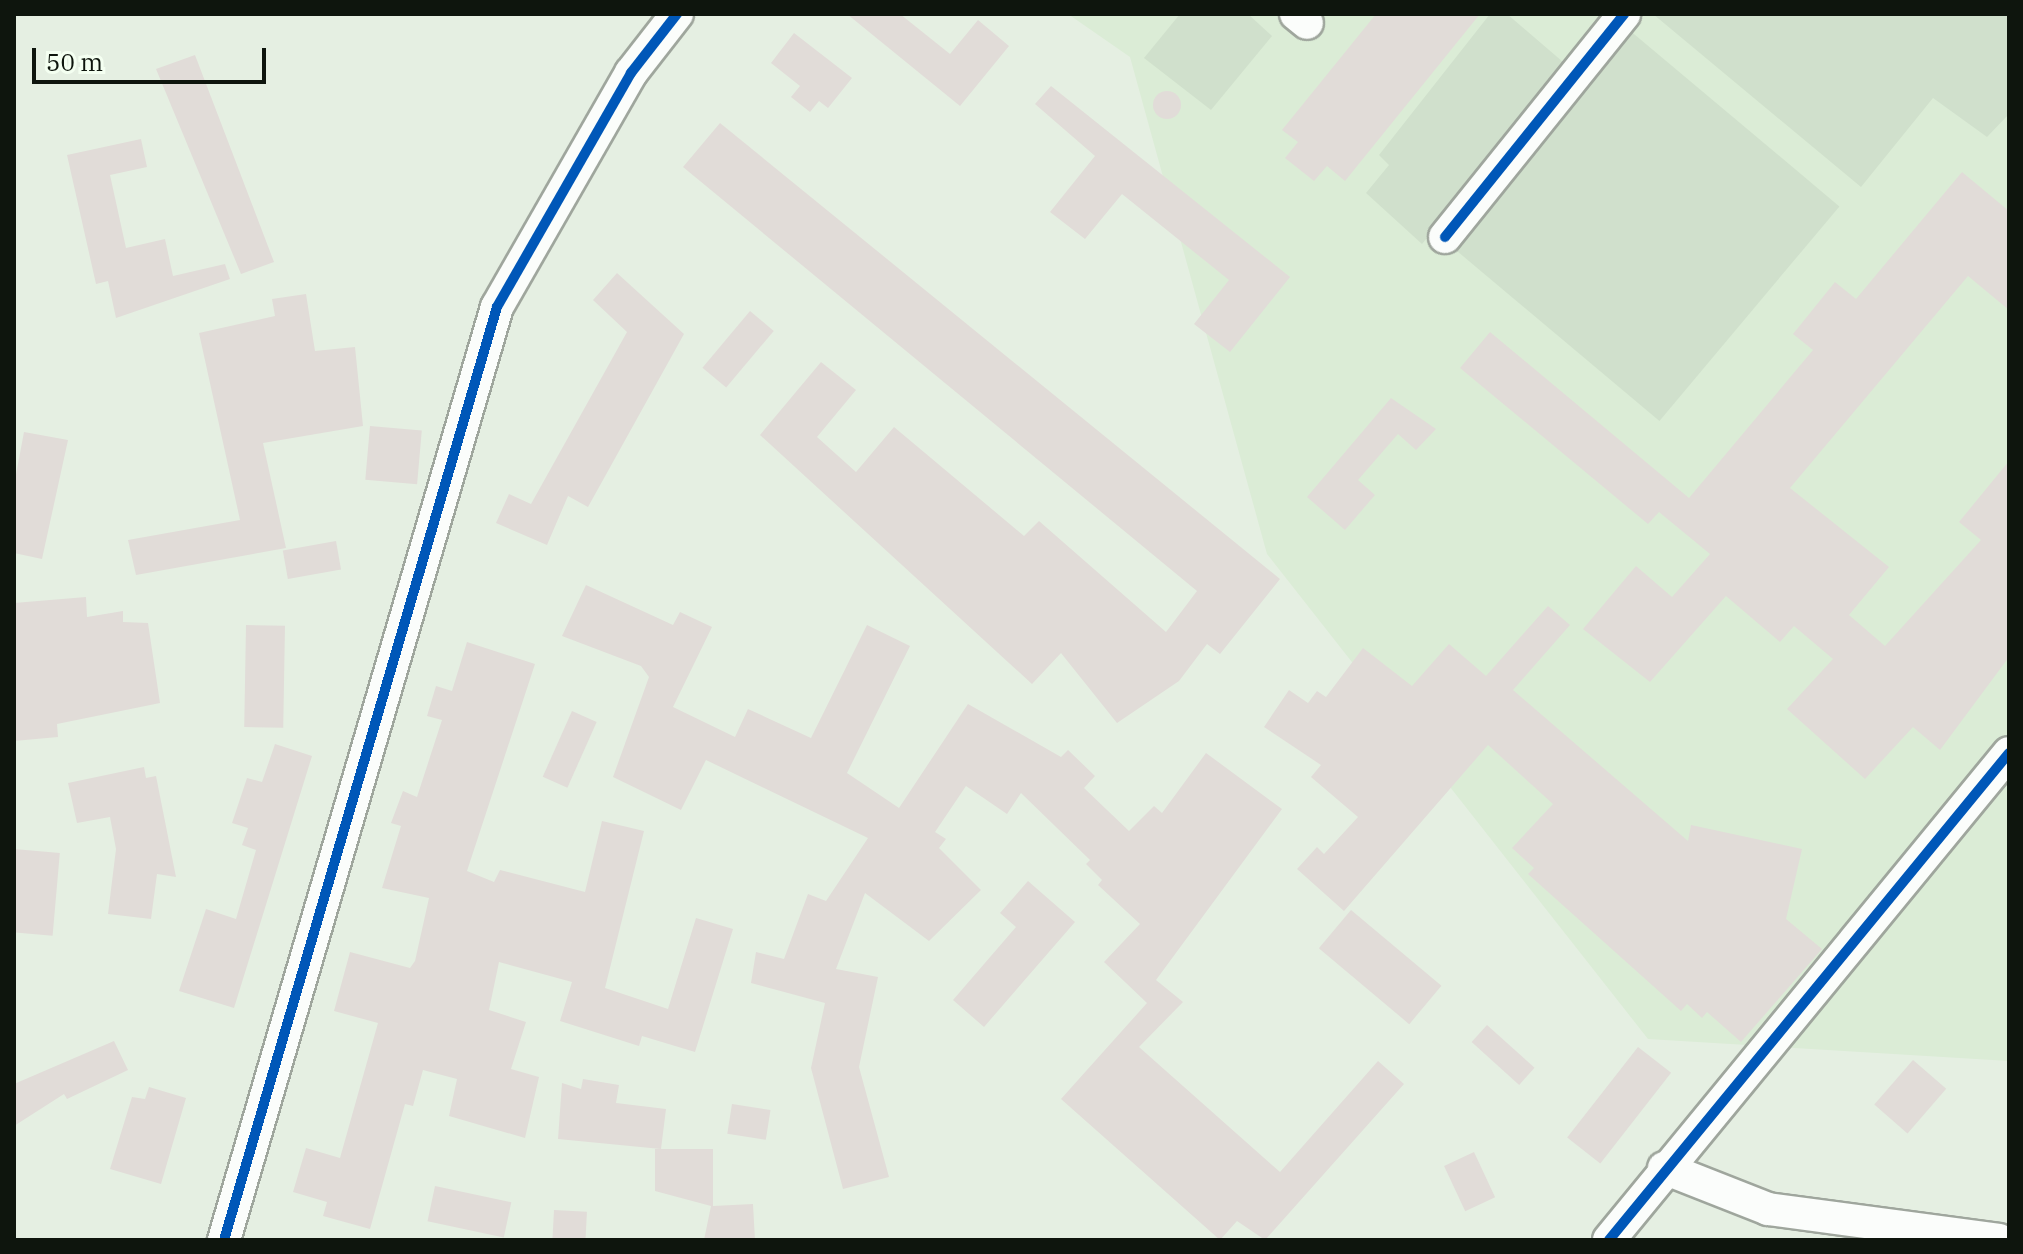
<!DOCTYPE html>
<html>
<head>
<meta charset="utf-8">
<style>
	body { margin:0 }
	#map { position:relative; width:2023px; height:1254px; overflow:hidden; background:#e5efe2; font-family:"IBM Plex Serif",serif }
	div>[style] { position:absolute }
	.built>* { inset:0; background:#dbecd6 }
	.green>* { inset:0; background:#d0e0cc; transform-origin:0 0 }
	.building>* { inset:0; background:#e1dcd8; transform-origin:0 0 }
	.round { border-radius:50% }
	.roads { filter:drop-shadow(2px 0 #9fa69d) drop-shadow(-2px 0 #9fa69d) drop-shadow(0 2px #9fa69d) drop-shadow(0 -2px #9fa69d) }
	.street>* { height:32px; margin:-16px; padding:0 16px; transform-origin:16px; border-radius:16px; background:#fbfdfb }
	.cycleway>* { height:10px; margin:-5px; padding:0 5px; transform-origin:5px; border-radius:5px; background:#0057b8 }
	span { translate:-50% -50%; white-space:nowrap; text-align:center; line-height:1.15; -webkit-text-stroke:6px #f4fff1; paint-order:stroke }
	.frame { position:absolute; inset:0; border:16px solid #0e150d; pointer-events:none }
	.scale { position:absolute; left:32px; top:48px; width:234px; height:36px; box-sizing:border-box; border:4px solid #0e150d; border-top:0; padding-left:10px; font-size:24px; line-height:28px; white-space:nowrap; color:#0e150d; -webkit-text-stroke:6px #f4fff1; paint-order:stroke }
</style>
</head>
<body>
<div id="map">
	<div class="built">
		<div style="clip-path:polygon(1068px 14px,2009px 14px,2009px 1061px,1648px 1039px,1267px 554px,1130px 57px)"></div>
	</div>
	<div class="green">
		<div style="clip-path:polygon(1180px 14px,1248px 14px,1272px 36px,1211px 110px,1144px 58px)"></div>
		<div style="clip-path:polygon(1490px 14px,1507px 14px,1570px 68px,1422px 244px,1366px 193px,1389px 165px,1379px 155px)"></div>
		<div style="clip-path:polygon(1653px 14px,2009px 14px,2009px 114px,1987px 137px,1933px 98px,1861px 187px)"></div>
		<div style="left:1628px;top:29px;width:276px;height:280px;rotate:40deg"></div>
	</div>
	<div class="building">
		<div style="clip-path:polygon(847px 14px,900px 14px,950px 54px,978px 20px,1009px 46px,960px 106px)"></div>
		<div style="clip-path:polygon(1376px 14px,1480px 14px,1345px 181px,1327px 166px,1314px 181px,1285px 158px,1298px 142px,1282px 130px)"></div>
		<div style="clip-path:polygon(794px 33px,852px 78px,828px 108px,819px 101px,810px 112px,791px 97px,800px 86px,771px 63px)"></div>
		<div style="clip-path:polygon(195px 55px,274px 262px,241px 274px,156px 69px)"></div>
		<div style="clip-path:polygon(1051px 86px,1290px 277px,1230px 352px,1194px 324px,1229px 280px,1122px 194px,1085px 239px,1050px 212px,1095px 156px,1035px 104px)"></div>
		<div class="round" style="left:1153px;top:91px;width:28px;height:28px"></div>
		<div style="clip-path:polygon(720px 123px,1280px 579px,1220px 654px,1207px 644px,1179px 681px,1117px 723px,1061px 653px,1032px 684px,760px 435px,821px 362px,856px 390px,817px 437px,856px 472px,894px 427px,1024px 536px,1039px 521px,1166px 632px,1197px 591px,683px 167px)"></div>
		<div style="clip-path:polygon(141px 139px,147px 167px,110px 175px,126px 248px,165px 239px,173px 276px,225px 264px,230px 279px,116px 318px,108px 281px,96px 284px,67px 155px)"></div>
		<div style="clip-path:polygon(1962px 172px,2009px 211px,2009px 310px,1968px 276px,1790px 488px,1889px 567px,1849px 615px,1885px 646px,1981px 540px,1959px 522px,2009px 461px,2009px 657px,1940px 750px,1913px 727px,1865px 779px,1787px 709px,1833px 659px,1794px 626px,1780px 642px,1726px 596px,1650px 682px,1583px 629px,1636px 566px,1672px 597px,1710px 554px,1659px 512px,1648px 524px,1460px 368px,1490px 332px,1689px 498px,1813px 350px,1793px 334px,1835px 282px,1856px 299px)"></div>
		<div style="clip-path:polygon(617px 273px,684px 334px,588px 507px,568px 496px,547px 545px,496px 523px,509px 494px,531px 504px,627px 332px,593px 300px)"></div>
		<div style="clip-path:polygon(306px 294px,315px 351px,355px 347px,363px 426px,263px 443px,286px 548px,136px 575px,128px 540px,240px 520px,199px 333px,275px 316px,272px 299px)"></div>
		<div style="left:750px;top:311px;width:31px;height:74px;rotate:40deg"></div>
		<div style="clip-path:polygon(1391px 398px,1436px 429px,1416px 450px,1398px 434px,1358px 480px,1375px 495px,1345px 530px,1307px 497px)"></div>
		<div style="left:370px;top:426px;width:52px;height:54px;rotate:5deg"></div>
		<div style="clip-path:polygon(24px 432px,68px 440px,42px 559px,14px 553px,14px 485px)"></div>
		<div style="left:336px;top:541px;width:29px;height:54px;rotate:80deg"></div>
		<div style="clip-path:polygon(586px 585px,673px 625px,680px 612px,712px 627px,673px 707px,735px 737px,748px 709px,811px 738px,867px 625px,910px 646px,847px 773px,899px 808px,968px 704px,1061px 757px,1068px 750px,1095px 776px,1084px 788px,1129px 831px,1154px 806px,1162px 813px,1206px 753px,1282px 809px,1156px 980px,1183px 1002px,1139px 1047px,1280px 1172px,1378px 1061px,1404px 1084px,1265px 1240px,1237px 1221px,1220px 1240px,1061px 1099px,1147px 1003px,1104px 962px,1140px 924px,1098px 885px,1102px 880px,1086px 864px,1090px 860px,1021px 793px,1007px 814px,966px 786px,935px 832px,946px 839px,939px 848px,981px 890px,929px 941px,865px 893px,836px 969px,878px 977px,859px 1067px,889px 1177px,843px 1189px,811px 1068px,825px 1003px,751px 983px,756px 952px,784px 959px,808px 894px,826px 901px,868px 838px,706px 760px,681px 810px,613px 777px,649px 677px,641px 666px,562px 636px)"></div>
		<div style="clip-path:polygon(86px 597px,87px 617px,123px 611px,123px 622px,148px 623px,160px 703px,57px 724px,58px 737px,14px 741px,14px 603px)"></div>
		<div style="clip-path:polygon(1548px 606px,1570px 625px,1513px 690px,1688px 841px,1691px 825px,1802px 849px,1786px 919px,1822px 949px,1741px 1042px,1707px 1012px,1702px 1018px,1687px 1004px,1681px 1011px,1528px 874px,1534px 868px,1512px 848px,1553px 804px,1488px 745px,1344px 911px,1297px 869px,1317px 847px,1324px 854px,1358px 817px,1311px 777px,1321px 765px,1264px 727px,1289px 690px,1308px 703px,1317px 691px,1326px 697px,1363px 648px,1412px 686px,1449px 644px,1486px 676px)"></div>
		<div style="left:246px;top:625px;width:39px;height:102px;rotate:1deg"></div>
		<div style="clip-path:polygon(467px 642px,535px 664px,467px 871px,494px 882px,500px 870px,585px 892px,602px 821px,644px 831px,605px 988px,668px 1009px,696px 918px,733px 929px,695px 1052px,642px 1036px,639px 1046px,560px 1021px,572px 982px,499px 962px,489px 1010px,526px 1022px,511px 1069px,539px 1077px,525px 1138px,449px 1116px,457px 1079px,423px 1070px,413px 1106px,405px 1104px,370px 1229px,323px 1216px,327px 1202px,293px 1192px,306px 1148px,340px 1158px,378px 1023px,334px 1011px,350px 952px,410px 968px,415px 961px,429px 898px,382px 888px,401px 826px,391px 823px,403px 791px,417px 797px,442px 720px,427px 716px,436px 686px,452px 691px)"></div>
		<div style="left:572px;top:711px;width:27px;height:72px;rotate:24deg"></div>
		<div style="clip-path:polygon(275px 744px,312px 756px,234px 1008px,179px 991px,206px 909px,236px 919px,256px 850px,242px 845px,248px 828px,232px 823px,247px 778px,262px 782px)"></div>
		<div style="clip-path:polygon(144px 767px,146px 778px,156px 776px,176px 877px,157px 874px,151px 919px,108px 914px,116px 849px,110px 817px,77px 823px,68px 783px)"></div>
		<div style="left:14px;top:849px;width:46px;height:83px;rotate:5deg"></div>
		<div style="clip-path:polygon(1028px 881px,1075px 922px,984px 1027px,953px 1000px,1016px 927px,1000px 913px)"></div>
		<div style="left:1351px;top:910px;width:118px;height:50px;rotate:40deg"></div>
		<div style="left:1487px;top:1025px;width:64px;height:23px;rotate:42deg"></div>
		<div style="clip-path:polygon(114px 1041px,128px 1070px,67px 1099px,64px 1094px,14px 1126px,14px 1084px)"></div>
		<div style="left:1638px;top:1047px;width:42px;height:115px;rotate:38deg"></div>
		<div style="left:1913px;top:1060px;width:44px;height:59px;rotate:41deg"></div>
		<div style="clip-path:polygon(583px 1079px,619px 1085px,616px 1103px,666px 1109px,661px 1149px,558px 1139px,562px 1083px,581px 1089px)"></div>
		<div style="clip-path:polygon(149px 1087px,186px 1098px,161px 1184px,110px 1169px,132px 1097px,145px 1099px)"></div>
		<div style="left:732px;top:1104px;width:39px;height:30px;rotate:9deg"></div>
		<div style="clip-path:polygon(655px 1149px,713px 1149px,713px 1206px,753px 1204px,755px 1240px,704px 1240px,711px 1206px,655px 1191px)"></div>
		<div style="left:1474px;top:1152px;width:50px;height:33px;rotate:65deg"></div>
		<div style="left:435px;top:1186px;width:78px;height:36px;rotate:12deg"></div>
		<div style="left:554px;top:1210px;width:33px;height:30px;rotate:3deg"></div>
	</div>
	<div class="roads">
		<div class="street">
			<div style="left:1296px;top:14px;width:14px;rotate:39deg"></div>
			<div style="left:1445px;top:237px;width:286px;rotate:-51.2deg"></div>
			<div style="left:1664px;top:1168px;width:112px;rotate:21.5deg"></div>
			<div style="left:1768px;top:1209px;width:233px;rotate:7.6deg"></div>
			<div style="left:224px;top:1240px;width:972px;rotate:-73.69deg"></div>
			<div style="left:497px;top:307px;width:270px;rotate:-60.2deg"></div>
			<div style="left:631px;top:73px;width:75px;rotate:-52.1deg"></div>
			<div style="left:1609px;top:1240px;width:630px;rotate:-50.6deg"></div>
		</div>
	</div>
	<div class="cycleway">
		<div style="left:1445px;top:237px;width:286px;rotate:-51.2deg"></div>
		<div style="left:224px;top:1240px;width:972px;rotate:-73.69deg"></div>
		<div style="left:497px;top:307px;width:270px;rotate:-60.2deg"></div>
		<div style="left:631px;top:73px;width:75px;rotate:-52.1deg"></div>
		<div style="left:1609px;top:1240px;width:630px;rotate:-50.6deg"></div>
	</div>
	<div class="frame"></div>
	<div class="scale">50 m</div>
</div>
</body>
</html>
